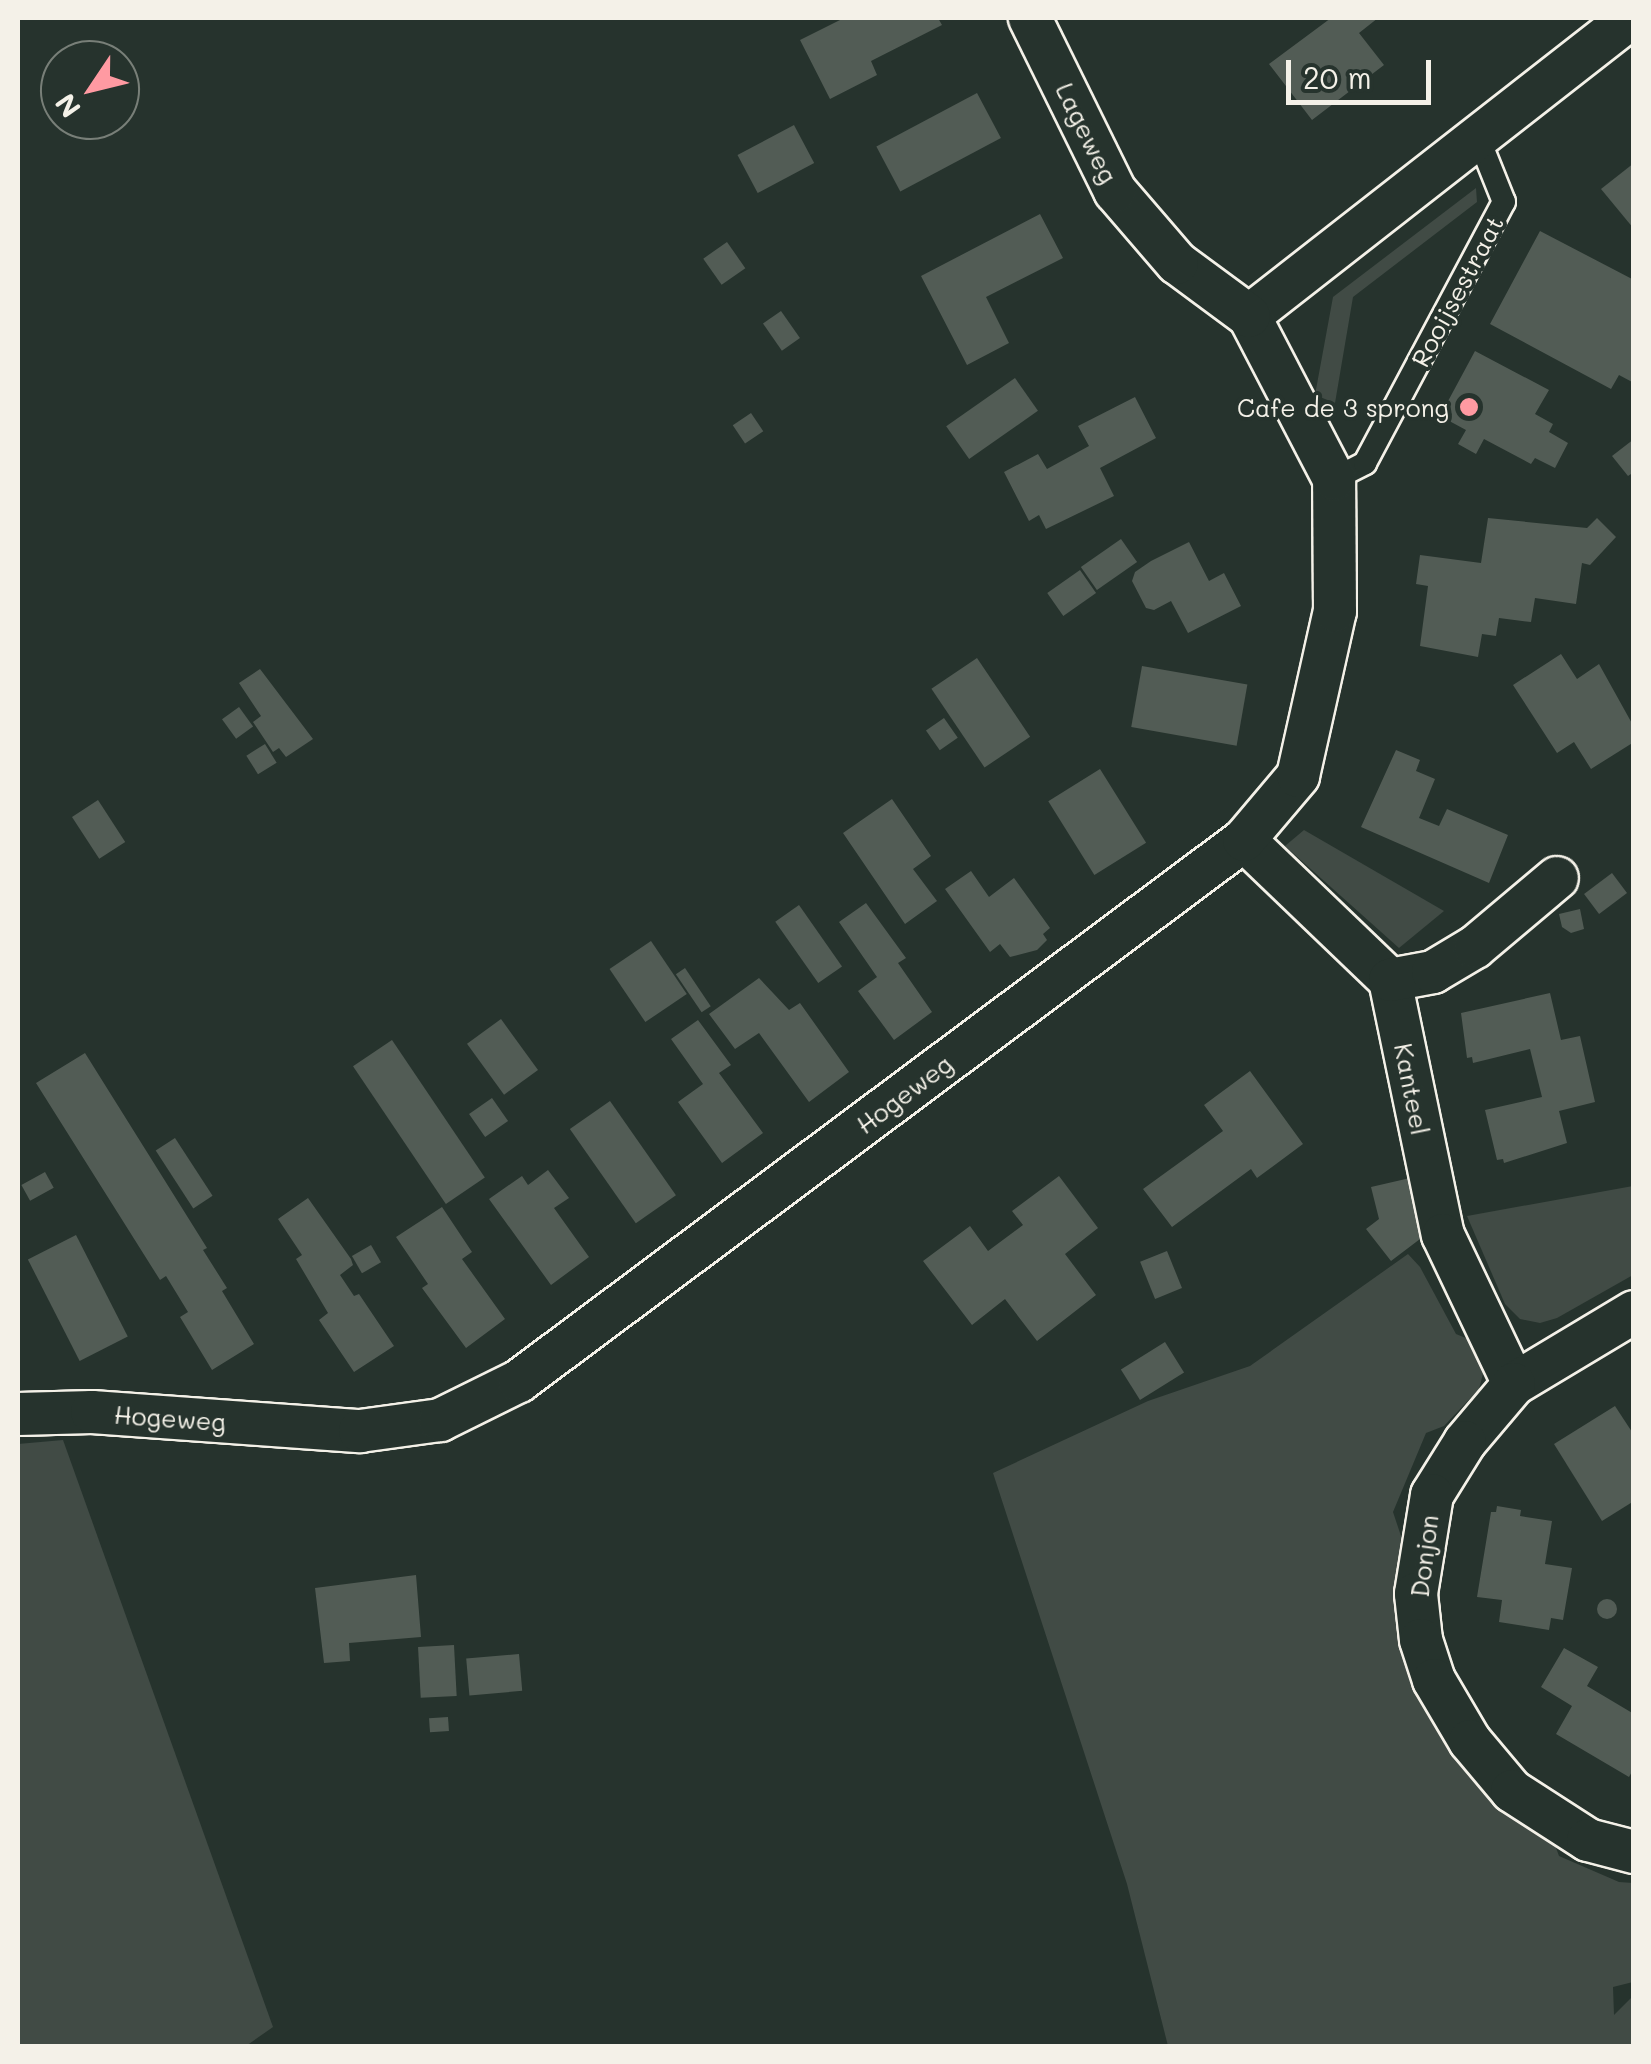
<!DOCTYPE html>
<html>
<head>
<meta charset="utf-8">
<style>
	body { margin:0 }
	#map { position:relative; width:1651px; height:2064px; overflow:hidden; background:#26332d; font-family:Mali,sans-serif }
	div>[style] { position:absolute }
	.green>* { inset:0; background:#414b45 }
	.building>* { inset:0; background:#525c55; transform-origin:0 0 }
	.round { border-radius:50% }
	.roads { filter:drop-shadow(2px 0 #f4f1e8) drop-shadow(-2px 0 #f4f1e8) drop-shadow(0 2px #f4f1e8) drop-shadow(0 -2px #f4f1e8) }
	.service>* { height:22px; margin:-11px; padding:0 11px; transform-origin:11px; border-radius:11px; background:#26332d }
	.minor>* { height:42px; margin:-21px; padding:0 21px; transform-origin:21px; border-radius:21px; background:#26332d }
	.dots>* { width:28px; height:28px; translate:-50% -50%; box-sizing:border-box; border:5px solid #26332d; border-radius:50% }
	span { translate:-50% -50%; white-space:nowrap; text-align:center; line-height:1.15; -webkit-text-stroke:8px #26332d; paint-order:stroke }
	.street-label { font-size:25px; color:#f4f1e8 }
	.poi-label { font-size:25px; color:#f4f1e8 }
	.right { translate:-100% -50%; text-align:right }
	.frame { position:absolute; inset:0; border:20px solid #f4f1e8; pointer-events:none }
	.north { position:absolute; left:40px; top:40px; width:100px; height:100px; box-sizing:border-box; background:#26332d; border:2px solid #787f78; border-radius:50%; rotate:235deg; font-size:28px; font-weight:700; line-height:40px; text-align:center; color:#f4f1e8 }
	.north::after { content:''; display:block; margin:auto; width:35px; height:45px; background:#ff9aa2; clip-path:polygon(50% 0,100% 100%,50% 72%,0 100%) }
	.scale { position:absolute; left:1286px; top:60px; width:145px; height:45px; box-sizing:border-box; border:5px solid #f4f1e8; border-top:0; padding-left:12px; font-size:30px; line-height:35px; white-space:nowrap; color:#f4f1e8; -webkit-text-stroke:8px #26332d; paint-order:stroke }
</style>
</head>
<body>
<div id="map">
	<div class="green">
		<div style="clip-path:polygon(1476px 188px,1477px 202px,1353px 297px,1335px 403px,1315px 395px,1333px 297px)"></div>
		<div style="clip-path:polygon(1304px 830px,1444px 911px,1399px 948px,1285px 846px)"></div>
		<div style="clip-path:polygon(1633px 1186px,1633px 1275px,1557px 1318px,1540px 1323px,1520px 1319px,1505px 1304px,1467px 1216px)"></div>
		<div style="clip-path:polygon(1408px 1254px,1420px 1267px,1456px 1334px,1478px 1343px,1483px 1374px,1479px 1389px,1444px 1426px,1426px 1433px,1393px 1512px,1401px 1536px,1398px 1619px,1492px 1800px,1555px 1845px,1559px 1856px,1619px 1882px,1633px 1883px,1633px 1982px,1613px 1987px,1614px 2015px,1633px 1996px,1633px 2046px,1168px 2046px,1127px 1884px,993px 1473px,1148px 1401px,1250px 1366px)"></div>
		<div style="clip-path:polygon(63px 1440px,273px 2027px,246px 2046px,18px 2046px,18px 1444px)"></div>
	</div>
	<div class="building">
		<div style="clip-path:polygon(844px 18px,938px 18px,942px 25px,871px 61px,877px 75px,830px 99px,800px 40px)"></div>
		<div style="clip-path:polygon(1331px 18px,1378px 18px,1359px 33px,1384px 65px,1312px 120px,1269px 64px)"></div>
		<div style="left:977px;top:93px;width:51px;height:114px;rotate:62deg"></div>
		<div style="left:794px;top:125px;width:43px;height:64px;rotate:62deg"></div>
		<div style="clip-path:polygon(1634px 163px,1634px 229px,1601px 189px)"></div>
		<div style="clip-path:polygon(1040px 214px,1063px 258px,986px 297px,1009px 343px,967px 365px,921px 276px)"></div>
		<div style="clip-path:polygon(1540px 231px,1634px 280px,1634px 383px,1619px 375px,1611px 389px,1490px 324px)"></div>
		<div style="left:727px;top:242px;width:32px;height:29px;rotate:55deg"></div>
		<div style="left:781px;top:311px;width:33px;height:22px;rotate:55deg"></div>
		<div style="clip-path:polygon(1475px 351px,1549px 390px,1535px 414px,1553px 424px,1549px 432px,1568px 443px,1555px 468px,1535px 458px,1531px 464px,1484px 439px,1476px 454px,1458px 444px,1466px 430px,1440px 416px)"></div>
		<div style="left:1015px;top:378px;width:40px;height:84px;rotate:55deg"></div>
		<div style="clip-path:polygon(1135px 397px,1156px 438px,1100px 468px,1114px 496px,1046px 529px,1039px 515px,1029px 521px,1004px 472px,1038px 454px,1047px 469px,1089px 446px,1078px 426px)"></div>
		<div style="left:751px;top:413px;width:22px;height:22px;rotate:56deg"></div>
		<div style="clip-path:polygon(1634px 439px,1634px 472px,1628px 476px,1612px 456px)"></div>
		<div style="clip-path:polygon(1488px 518px,1587px 528px,1597px 518px,1616px 537px,1590px 565px,1582px 563px,1576px 604px,1535px 598px,1531px 622px,1499px 618px,1496px 636px,1482px 634px,1478px 657px,1420px 646px,1428px 586px,1416px 584px,1420px 555px,1481px 563px)"></div>
		<div style="left:1121px;top:539px;width:28px;height:49px;rotate:55deg"></div>
		<div style="clip-path:polygon(1189px 542px,1209px 581px,1224px 573px,1241px 606px,1188px 633px,1171px 601px,1154px 610px,1146px 608px,1132px 581px,1135px 572px,1151px 561px)"></div>
		<div style="left:1080px;top:570px;width:28px;height:40px;rotate:55deg"></div>
		<div style="clip-path:polygon(1561px 654px,1577px 679px,1599px 664px,1634px 727px,1634px 742px,1591px 769px,1574px 742px,1557px 753px,1513px 685px)"></div>
		<div style="left:977px;top:658px;width:95px;height:55px;rotate:56deg"></div>
		<div style="left:1142px;top:666px;width:107px;height:62px;rotate:10deg"></div>
		<div style="clip-path:polygon(260px 669px,313px 739px,286px 757px,279px 748px,273px 752px,253px 722px,261px 716px,239px 683px)"></div>
		<div style="left:239px;top:707px;width:24px;height:21px;rotate:54deg"></div>
		<div style="left:944px;top:718px;width:24px;height:22px;rotate:55deg"></div>
		<div style="left:265px;top:744px;width:22px;height:22px;rotate:58deg"></div>
		<div style="clip-path:polygon(1396px 750px,1420px 760px,1416px 771px,1435px 779px,1419px 818px,1439px 826px,1447px 809px,1508px 835px,1489px 883px,1361px 827px)"></div>
		<div style="left:1100px;top:769px;width:87px;height:61px;rotate:58deg"></div>
		<div style="clip-path:polygon(892px 799px,931px 856px,913px 869px,937px 901px,905px 924px,843px 833px)"></div>
		<div style="left:98px;top:800px;width:50px;height:31px;rotate:57deg"></div>
		<div style="clip-path:polygon(971px 871px,989px 897px,1014px 878px,1050px 928px,1043px 934px,1047px 940px,1037px 950px,1010px 957px,1000px 944px,990px 952px,945px 889px)"></div>
		<div style="left:1612px;top:873px;width:25px;height:35px;rotate:53deg"></div>
		<div style="clip-path:polygon(866px 903px,906px 958px,898px 963px,932px 1012px,894px 1040px,858px 991px,877px 977px,839px 922px)"></div>
		<div style="left:799px;top:905px;width:75px;height:29px;rotate:55deg"></div>
		<div style="clip-path:polygon(1580px 909px,1584px 929px,1571px 933px,1562px 927px,1559px 914px)"></div>
		<div style="left:651px;top:941px;width:64px;height:50px;rotate:56deg"></div>
		<div style="left:685px;top:968px;width:46px;height:11px;rotate:56deg"></div>
		<div style="clip-path:polygon(759px 978px,789px 1010px,800px 1003px,849px 1072px,809px 1102px,759px 1033px,735px 1049px,709px 1014px)"></div>
		<div style="clip-path:polygon(1550px 993px,1561px 1040px,1580px 1036px,1595px 1102px,1559px 1111px,1567px 1143px,1504px 1163px,1503px 1159px,1497px 1160px,1485px 1110px,1542px 1097px,1530px 1049px,1473px 1063px,1472px 1057px,1467px 1058px,1461px 1013px)"></div>
		<div style="left:501px;top:1019px;width:63px;height:42px;rotate:54deg"></div>
		<div style="clip-path:polygon(698px 1020px,731px 1065px,719px 1073px,763px 1133px,722px 1163px,678px 1102px,703px 1084px,671px 1039px)"></div>
		<div style="left:392px;top:1040px;width:166px;height:47px;rotate:56deg"></div>
		<div style="clip-path:polygon(85px 1053px,207px 1248px,203px 1250px,227px 1288px,222px 1291px,254px 1344px,212px 1370px,180px 1317px,188px 1312px,166px 1276px,160px 1280px,36px 1083px)"></div>
		<div style="clip-path:polygon(1250px 1071px,1303px 1144px,1257px 1178px,1251px 1169px,1172px 1227px,1143px 1189px,1223px 1131px,1204px 1105px)"></div>
		<div style="left:492px;top:1098px;width:28px;height:28px;rotate:55deg"></div>
		<div style="left:610px;top:1101px;width:115px;height:49px;rotate:55deg"></div>
		<div style="left:175px;top:1138px;width:69px;height:23px;rotate:57deg"></div>
		<div style="clip-path:polygon(548px 1170px,569px 1198px,554px 1208px,589px 1257px,551px 1285px,489px 1199px,522px 1176px,528px 1185px)"></div>
		<div style="left:45px;top:1172px;width:18px;height:27px;rotate:61deg"></div>
		<div style="clip-path:polygon(1059px 1176px,1098px 1228px,1065px 1254px,1096px 1295px,1037px 1341px,1005px 1299px,972px 1325px,923px 1261px,970px 1226px,988px 1251px,1023px 1225px,1012px 1211px)"></div>
		<div style="clip-path:polygon(1410px 1178px,1424px 1236px,1391px 1261px,1366px 1229px,1379px 1219px,1371px 1187px)"></div>
		<div style="clip-path:polygon(308px 1198px,351px 1259px,353px 1265px,340px 1275px,354px 1296px,359px 1294px,394px 1346px,354px 1372px,319px 1320px,328px 1313px,296px 1259px,302px 1255px,278px 1219px)"></div>
		<div style="clip-path:polygon(442px 1207px,472px 1252px,462px 1259px,505px 1319px,466px 1348px,422px 1288px,428px 1284px,396px 1237px)"></div>
		<div style="left:76px;top:1235px;width:114px;height:54px;rotate:63deg"></div>
		<div style="left:371px;top:1245px;width:20px;height:22px;rotate:60deg"></div>
		<div style="left:1167px;top:1251px;width:40px;height:29px;rotate:68deg"></div>
		<div style="left:1165px;top:1342px;width:36px;height:52px;rotate:58deg"></div>
		<div style="clip-path:polygon(1615px 1406px,1634px 1435px,1634px 1501px,1602px 1521px,1554px 1444px)"></div>
		<div style="clip-path:polygon(1497px 1506px,1521px 1510px,1520px 1516px,1552px 1521px,1545px 1564px,1572px 1568px,1563px 1620px,1551px 1618px,1549px 1630px,1499px 1622px,1502px 1600px,1477px 1597px,1491px 1512px,1496px 1512px)"></div>
		<div style="clip-path:polygon(416px 1575px,421px 1637px,349px 1643px,350px 1661px,324px 1663px,315px 1588px)"></div>
		<div class="round" style="left:1597px;top:1599px;width:20px;height:20px"></div>
		<div style="left:454px;top:1645px;width:51px;height:36px;rotate:87deg"></div>
		<div style="clip-path:polygon(1564px 1648px,1598px 1667px,1587px 1686px,1634px 1714px,1634px 1768px,1629px 1777px,1556px 1734px,1572px 1706px,1541px 1687px)"></div>
		<div style="left:519px;top:1654px;width:37px;height:53px;rotate:85deg"></div>
		<div style="left:448px;top:1717px;width:14px;height:19px;rotate:86deg"></div>
	</div>
	<div class="roads">
		<div class="service">
			<div style="left:1334px;top:479px;width:35px;rotate:-27deg"></div>
			<div style="left:1365px;top:463px;width:296px;rotate:-62deg"></div>
			<div style="left:1504px;top:202px;width:70px;rotate:-111.8deg"></div>
		</div>
		<div class="minor">
			<div style="left:1249px;top:316px;width:484px;rotate:-38deg"></div>
			<div style="left:1244px;top:840px;width:202px;rotate:43.8deg"></div>
			<div style="left:1390px;top:980px;width:260px;rotate:78.3deg"></div>
			<div style="left:1443px;top:1235px;width:165px;rotate:64.5deg"></div>
			<div style="left:1390px;top:980px;width:44px;rotate:-10.5deg"></div>
			<div style="left:1433px;top:972px;width:49px;rotate:-30.8deg"></div>
			<div style="left:1475px;top:947px;width:107px;rotate:-40.1deg"></div>
			<div style="left:1634px;top:1312px;width:140px;rotate:149deg"></div>
			<div style="left:1514px;top:1384px;width:76px;rotate:130.2deg"></div>
			<div style="left:1465px;top:1442px;width:62px;rotate:121.9deg"></div>
			<div style="left:1432px;top:1495px;width:100px;rotate:99.2deg"></div>
			<div style="left:1416px;top:1594px;width:46px;rotate:83.8deg"></div>
			<div style="left:1421px;top:1640px;width:42px;rotate:72deg"></div>
			<div style="left:1434px;top:1680px;width:71px;rotate:59.5deg"></div>
			<div style="left:1470px;top:1741px;width:65px;rotate:50deg"></div>
			<div style="left:1512px;top:1791px;width:90px;rotate:32.8deg"></div>
			<div style="left:1588px;top:1840px;width:48px;rotate:14.6deg"></div>
			<div style="left:18px;top:1414px;width:74px;rotate:-1.5deg"></div>
			<div style="left:92px;top:1412px;width:269px;rotate:4.1deg"></div>
			<div style="left:360px;top:1431px;width:81px;rotate:-7.8deg"></div>
			<div style="left:440px;top:1420px;width:88px;rotate:-26.3deg"></div>
			<div style="left:519px;top:1381px;width:905px;rotate:-36.73deg"></div>
			<div style="left:1244px;top:840px;width:84px;rotate:-49.8deg"></div>
			<div style="left:1298px;top:776px;width:169px;rotate:-77.4deg"></div>
			<div style="left:1335px;top:611px;width:132px;rotate:-90.4deg"></div>
			<div style="left:1334px;top:479px;width:184px;rotate:-117.5deg"></div>
			<div style="left:1249px;top:316px;width:89px;rotate:-143.6deg"></div>
			<div style="left:1177px;top:263px;width:95px;rotate:-130.7deg"></div>
			<div style="left:1115px;top:191px;width:193px;rotate:-116.2deg"></div>
		</div>
	</div>
	<div class="dots">
		<div style="left:1469px;top:407px;background:#ff9aa2"></div>
	</div>
	<div class="street-label">
		<span style="left:1087px;top:133px;rotate:64deg">Lageweg</span>
		<span style="left:1457px;top:291px;rotate:-62deg">Rooijsestraat</span>
		<span style="left:1412px;top:1089px;rotate:79deg">Kanteel</span>
		<span style="left:904px;top:1094px;rotate:-37deg">Hogeweg</span>
		<span style="left:170px;top:1418px;rotate:4deg">Hogeweg</span>
		<span style="left:1424px;top:1556px;rotate:-83deg">Donjon</span>
	</div>
	<div class="poi-label">
		<span class="right" style="left:1449px;top:407px">Cafe de 3 sprong</span>
	</div>
	<div class="frame"></div>
	<div class="north">N</div>
	<div class="scale">20 m</div>
</div>
</body>
</html>
